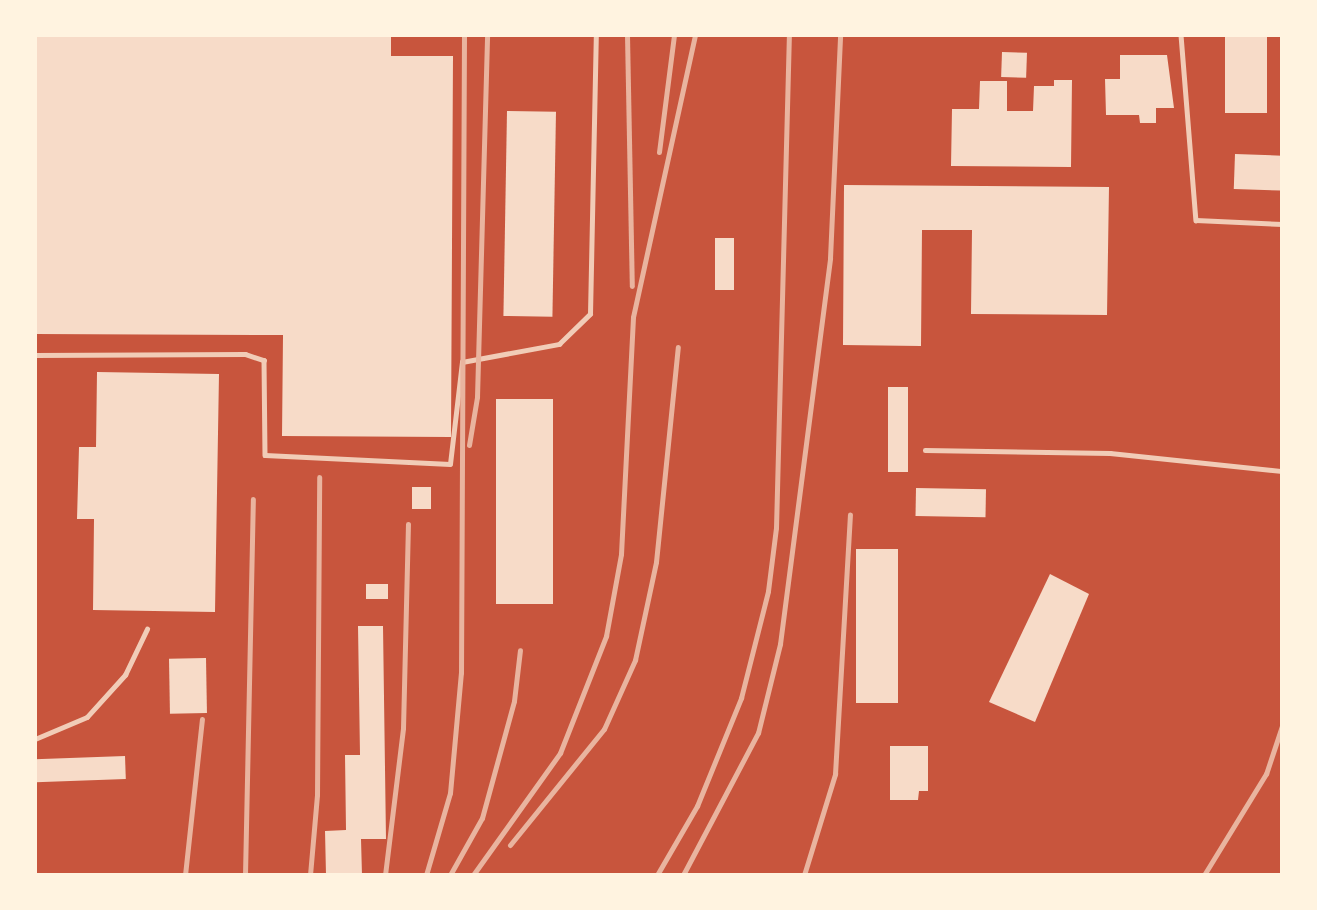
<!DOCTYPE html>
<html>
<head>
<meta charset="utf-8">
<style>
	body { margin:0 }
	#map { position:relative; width:1317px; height:910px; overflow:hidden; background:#c8553d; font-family:Ubuntu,sans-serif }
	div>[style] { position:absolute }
	.building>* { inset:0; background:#f7dbc8; transform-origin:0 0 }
	.service>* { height:4.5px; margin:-2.25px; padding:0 2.25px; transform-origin:2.25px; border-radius:2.25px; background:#f1ccb7 }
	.rail>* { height:5px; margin:-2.5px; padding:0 2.5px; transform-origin:2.5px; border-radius:2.5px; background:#e9b49f }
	span { translate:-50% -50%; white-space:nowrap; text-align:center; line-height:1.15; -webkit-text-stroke:7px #fff3e0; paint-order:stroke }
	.frame { position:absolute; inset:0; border:37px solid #fff3e0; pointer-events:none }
</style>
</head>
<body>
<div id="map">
	<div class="building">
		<div style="clip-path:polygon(35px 35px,391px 35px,391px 56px,453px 56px,451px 437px,282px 436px,283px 335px,35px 334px)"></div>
		<div style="left:1225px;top:35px;width:42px;height:78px"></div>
		<div style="left:1002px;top:52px;width:25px;height:25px;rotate:2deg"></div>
		<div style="clip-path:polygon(1120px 55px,1167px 55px,1174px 108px,1156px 108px,1156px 123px,1140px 123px,1139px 115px,1106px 115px,1105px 79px,1120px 79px)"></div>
		<div style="clip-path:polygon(1054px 80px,1072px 80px,1071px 167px,951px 166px,952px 109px,979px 109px,980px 81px,1007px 81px,1007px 111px,1033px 111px,1034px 86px,1054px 86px)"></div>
		<div style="left:507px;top:111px;width:49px;height:205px;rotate:1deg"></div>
		<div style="left:1235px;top:154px;width:47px;height:35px;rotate:2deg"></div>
		<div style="clip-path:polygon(844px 185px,1109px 187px,1107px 315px,971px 314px,972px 230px,922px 230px,921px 346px,843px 345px)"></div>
		<div style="left:715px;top:238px;width:19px;height:52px"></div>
		<div style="clip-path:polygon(97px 372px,219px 374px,215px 612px,93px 610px,94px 519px,77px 519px,79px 447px,96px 447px)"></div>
		<div style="left:888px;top:387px;width:20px;height:85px"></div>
		<div style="left:553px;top:399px;width:205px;height:57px;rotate:90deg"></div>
		<div style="left:412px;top:487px;width:19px;height:22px"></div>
		<div style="left:916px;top:488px;width:70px;height:28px;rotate:1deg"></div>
		<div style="left:856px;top:549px;width:42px;height:154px"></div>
		<div style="clip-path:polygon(1050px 574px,1089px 594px,1035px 722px,989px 702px)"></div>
		<div style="left:366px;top:584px;width:22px;height:15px"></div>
		<div style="clip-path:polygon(358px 626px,383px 626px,386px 839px,361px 839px,362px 875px,326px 875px,325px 831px,346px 830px,345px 755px,360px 755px)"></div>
		<div style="left:206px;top:658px;width:55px;height:37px;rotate:89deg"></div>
		<div style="clip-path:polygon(890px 746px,928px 746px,928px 791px,919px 791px,918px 800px,890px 800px)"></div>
		<div style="left:125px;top:756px;width:23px;height:90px;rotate:88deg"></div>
	</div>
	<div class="service">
		<div style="left:1181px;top:35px;width:186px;rotate:85.4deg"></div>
		<div style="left:1196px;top:220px;width:86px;rotate:2.7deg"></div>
		<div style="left:35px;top:355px;width:210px;rotate:-0.3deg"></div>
		<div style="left:245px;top:354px;width:20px;rotate:18deg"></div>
		<div style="left:264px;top:360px;width:95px;rotate:89.4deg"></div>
		<div style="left:265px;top:455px;width:185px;rotate:2.8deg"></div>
		<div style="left:450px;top:464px;width:103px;rotate:-83.3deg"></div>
		<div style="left:462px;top:362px;width:99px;rotate:-10.5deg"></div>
		<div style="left:559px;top:344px;width:43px;rotate:-44.1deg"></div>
		<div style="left:590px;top:314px;width:279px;rotate:-88.8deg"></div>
		<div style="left:925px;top:450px;width:185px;rotate:0.9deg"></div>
		<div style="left:1110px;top:453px;width:173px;rotate:6deg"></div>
		<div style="left:35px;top:739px;width:56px;rotate:-22.9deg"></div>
		<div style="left:87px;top:717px;width:57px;rotate:-47.9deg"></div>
		<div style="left:125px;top:675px;width:51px;rotate:-64.4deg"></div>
	</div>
	<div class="rail">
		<div style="left:627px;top:35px;width:251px;rotate:88.9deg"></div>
		<div style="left:659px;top:152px;width:118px;rotate:-82.7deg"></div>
		<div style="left:469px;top:445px;width:49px;rotate:-80.5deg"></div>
		<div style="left:477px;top:397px;width:362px;rotate:-88.4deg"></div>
		<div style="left:510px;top:845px;width:149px;rotate:-51deg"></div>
		<div style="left:604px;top:729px;width:76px;rotate:-65.8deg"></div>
		<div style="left:635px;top:660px;width:100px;rotate:-77.9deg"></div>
		<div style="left:656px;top:562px;width:216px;rotate:-84.2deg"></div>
		<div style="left:185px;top:875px;width:157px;rotate:-83.8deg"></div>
		<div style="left:245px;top:875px;width:376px;rotate:-88.8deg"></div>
		<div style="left:310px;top:875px;width:80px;rotate:-85deg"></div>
		<div style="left:317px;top:795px;width:318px;rotate:-89.6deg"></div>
		<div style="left:385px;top:875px;width:148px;rotate:-83deg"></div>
		<div style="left:403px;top:728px;width:204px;rotate:-88.6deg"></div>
		<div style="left:426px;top:875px;width:85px;rotate:-73.7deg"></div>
		<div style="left:450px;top:793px;width:121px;rotate:-84.8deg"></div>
		<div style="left:461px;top:673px;width:638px;rotate:-89.73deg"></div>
		<div style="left:450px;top:875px;width:65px;rotate:-60.7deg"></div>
		<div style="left:482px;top:818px;width:121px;rotate:-74.7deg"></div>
		<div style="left:514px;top:701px;width:51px;rotate:-83.3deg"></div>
		<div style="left:473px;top:875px;width:150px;rotate:-54.5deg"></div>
		<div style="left:560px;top:753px;width:126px;rotate:-68.5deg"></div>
		<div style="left:606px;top:636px;width:83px;rotate:-79.6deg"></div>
		<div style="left:621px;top:554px;width:237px;rotate:-87.1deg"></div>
		<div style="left:633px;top:317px;width:289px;rotate:-77.6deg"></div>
		<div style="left:657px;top:875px;width:80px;rotate:-59.9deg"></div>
		<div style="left:697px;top:806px;width:117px;rotate:-67.8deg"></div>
		<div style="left:741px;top:698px;width:110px;rotate:-75.8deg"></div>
		<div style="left:768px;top:591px;width:64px;rotate:-82.8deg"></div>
		<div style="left:776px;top:528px;width:493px;rotate:-88.5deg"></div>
		<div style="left:683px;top:875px;width:161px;rotate:-62.2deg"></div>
		<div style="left:758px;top:733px;width:92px;rotate:-76.1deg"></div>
		<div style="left:780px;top:644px;width:389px;rotate:-82.6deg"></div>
		<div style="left:830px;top:258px;width:223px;rotate:-87.4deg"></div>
		<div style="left:804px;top:875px;width:106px;rotate:-72.9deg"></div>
		<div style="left:835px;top:774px;width:260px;rotate:-86.7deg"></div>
		<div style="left:1204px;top:875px;width:119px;rotate:-58.5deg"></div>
		<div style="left:1266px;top:774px;width:51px;rotate:-71.6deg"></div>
	</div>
	<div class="frame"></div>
</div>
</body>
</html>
